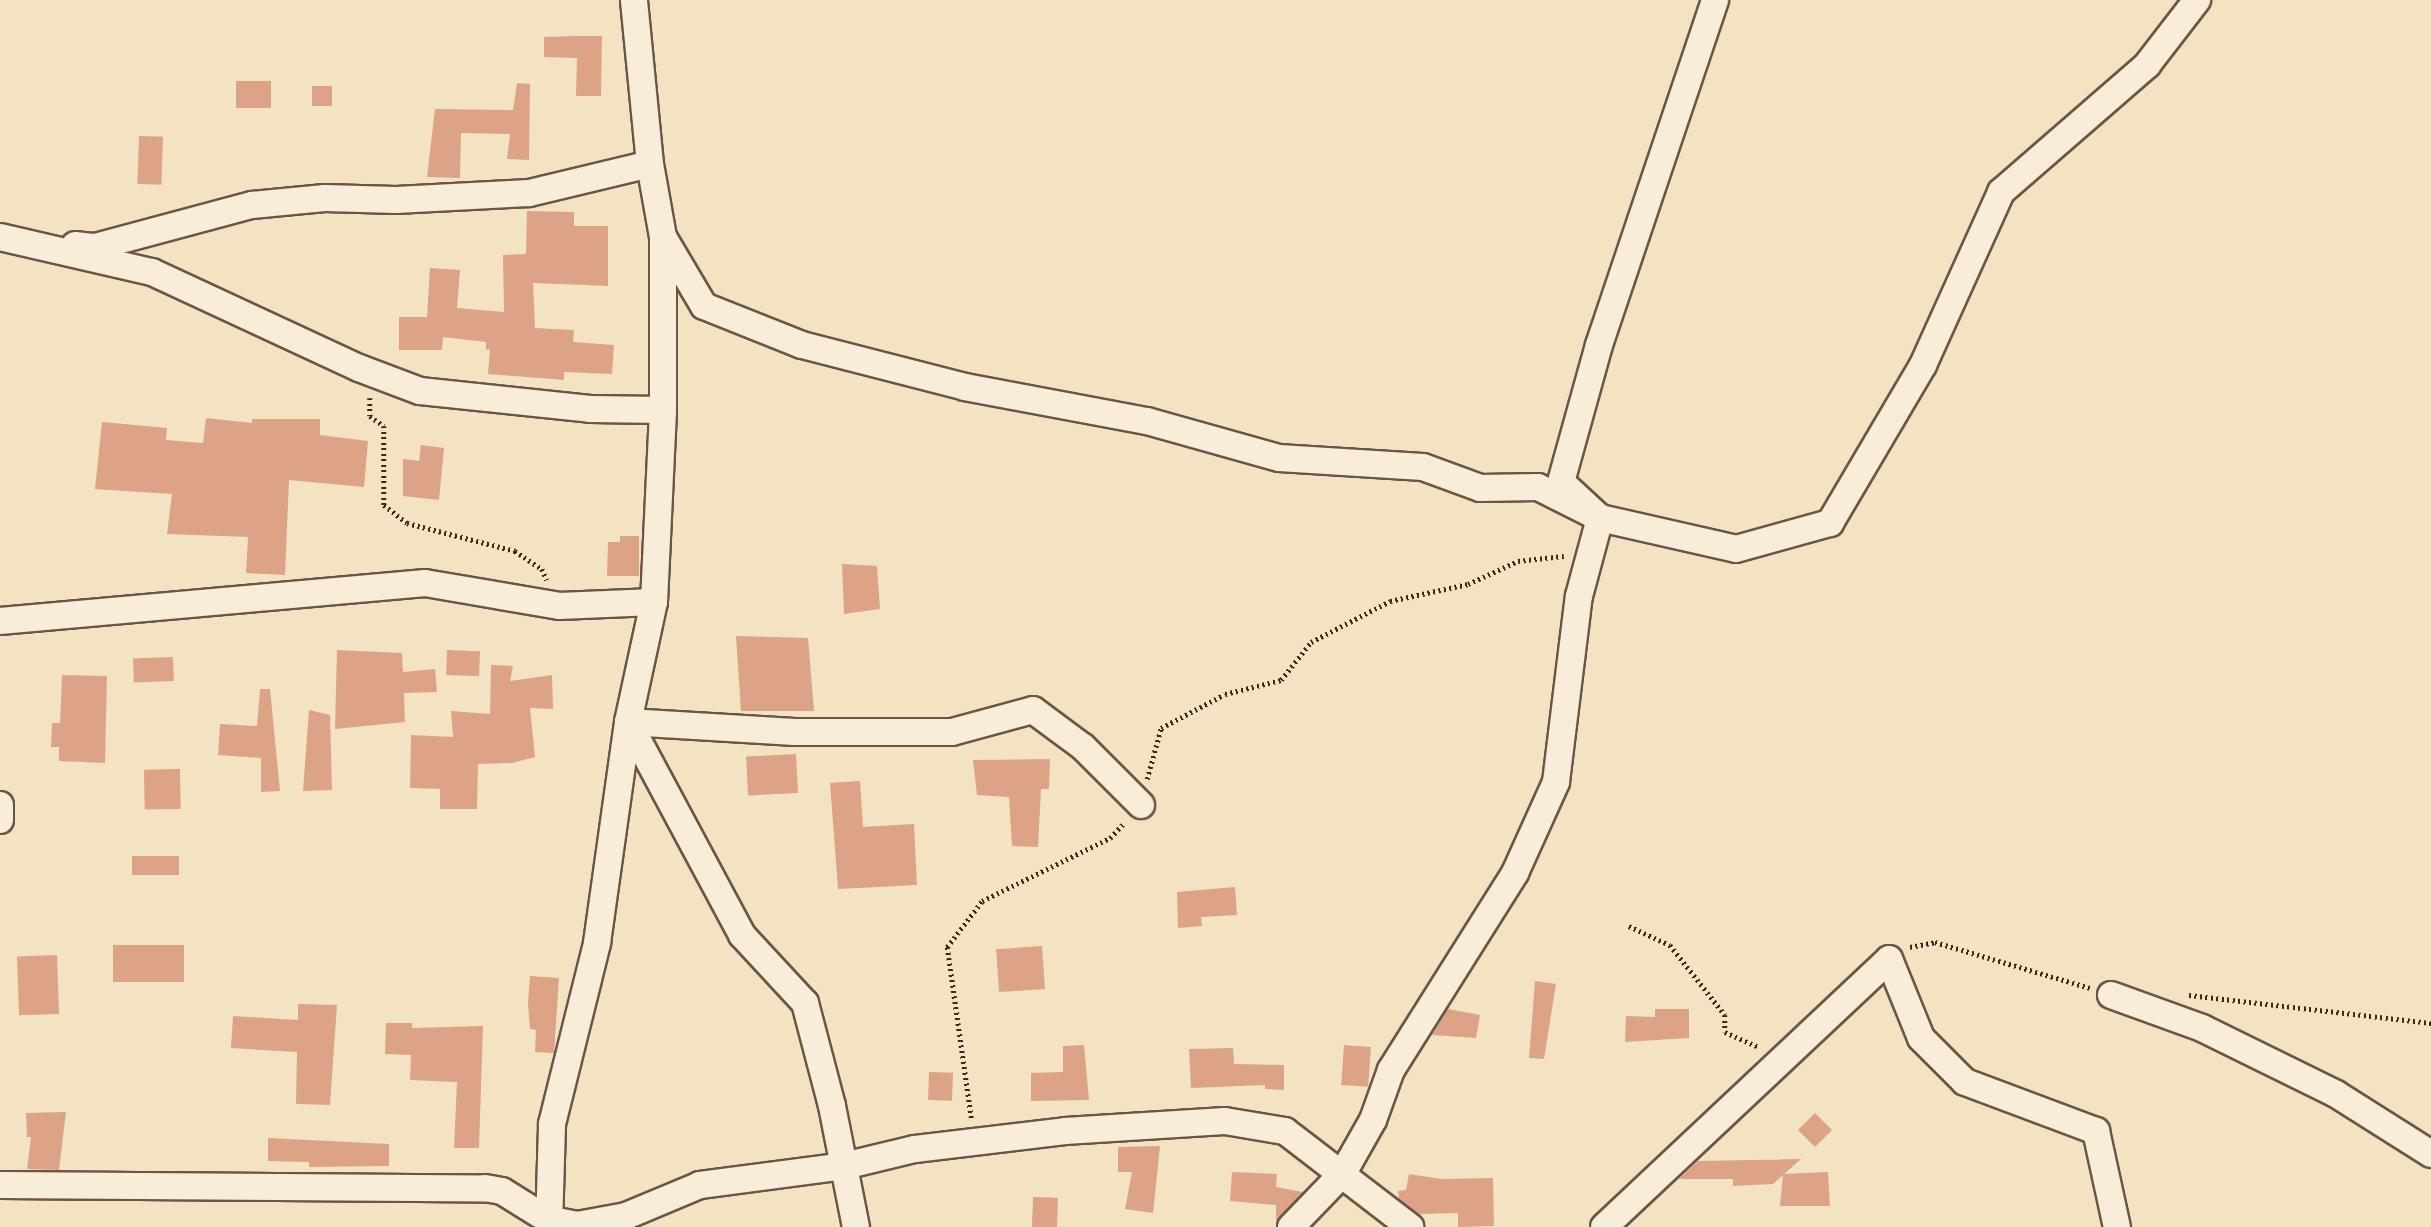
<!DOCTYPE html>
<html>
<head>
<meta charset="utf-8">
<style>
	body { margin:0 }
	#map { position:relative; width:2431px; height:1227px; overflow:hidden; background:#f3e3c3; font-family:"Gentium Book Plus",serif }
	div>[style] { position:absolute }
	.building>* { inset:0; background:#dda386; transform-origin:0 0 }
	.path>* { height:4.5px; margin-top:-2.25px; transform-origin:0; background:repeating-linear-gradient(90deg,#40261c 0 2px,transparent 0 5.5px) }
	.roads { filter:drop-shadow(2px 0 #6d5546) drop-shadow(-2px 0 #6d5546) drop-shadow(0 2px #6d5546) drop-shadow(0 -2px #6d5546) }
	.minor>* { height:26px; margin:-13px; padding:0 13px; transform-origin:13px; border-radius:13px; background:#f7edd8 }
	span { translate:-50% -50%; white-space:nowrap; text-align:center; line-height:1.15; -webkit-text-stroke:6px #f7edd8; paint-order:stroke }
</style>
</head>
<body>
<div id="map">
	<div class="building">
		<div style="clip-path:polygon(577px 36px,602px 36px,601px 96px,576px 96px,577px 58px,544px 57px,544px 37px)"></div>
		<div style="left:236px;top:81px;width:35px;height:27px"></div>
		<div style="clip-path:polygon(517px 83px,530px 84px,529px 160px,507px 159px,510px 134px,461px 133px,460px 178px,427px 177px,435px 109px,513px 110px)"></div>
		<div style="left:312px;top:86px;width:20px;height:20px"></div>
		<div style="left:139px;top:136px;width:24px;height:48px;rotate:2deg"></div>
		<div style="clip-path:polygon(527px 211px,574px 212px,574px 226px,608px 226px,608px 286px,533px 283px,535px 328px,574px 330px,573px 342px,614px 345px,612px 374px,564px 372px,564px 380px,488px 374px,490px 349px,486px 350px,486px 342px,443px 337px,442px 350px,399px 350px,399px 317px,427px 317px,430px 268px,460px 270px,457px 308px,504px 312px,503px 255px,526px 254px)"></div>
		<div style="clip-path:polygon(206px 418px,252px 423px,252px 419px,320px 419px,320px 435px,368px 441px,364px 487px,289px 480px,285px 575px,246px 573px,248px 537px,167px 534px,172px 494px,95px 489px,102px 422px,167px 428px,166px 440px,203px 443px)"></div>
		<div style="clip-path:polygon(421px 445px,444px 448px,439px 500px,403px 496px,403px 459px,419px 461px)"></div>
		<div style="clip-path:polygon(620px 536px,639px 536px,639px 576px,607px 576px,608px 542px,620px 542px)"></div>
		<div style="clip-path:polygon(842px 564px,877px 566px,880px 609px,844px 614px)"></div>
		<div style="clip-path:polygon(736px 636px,808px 638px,814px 711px,741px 711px)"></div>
		<div style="clip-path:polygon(337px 650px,402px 653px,403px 672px,435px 669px,437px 692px,404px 693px,405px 722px,335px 729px)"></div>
		<div style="left:447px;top:650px;width:33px;height:25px;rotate:2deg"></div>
		<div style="left:173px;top:657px;width:24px;height:40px;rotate:88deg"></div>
		<div style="clip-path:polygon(491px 665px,513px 666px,510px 681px,552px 675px,553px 709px,530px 708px,535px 757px,512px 763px,478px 764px,477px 809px,440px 809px,440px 789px,410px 788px,411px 735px,453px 737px,451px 711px,490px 714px)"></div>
		<div style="clip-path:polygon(62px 675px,107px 676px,105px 763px,59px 761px,59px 747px,51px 747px,52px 723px,60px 723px)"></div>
		<div style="clip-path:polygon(260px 689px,270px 689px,280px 791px,261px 792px,261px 758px,218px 755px,220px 724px,257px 726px)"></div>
		<div style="clip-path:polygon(309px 710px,330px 715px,332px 790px,303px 791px)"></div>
		<div style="left:796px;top:754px;width:39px;height:50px;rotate:87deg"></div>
		<div style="clip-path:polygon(1050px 759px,1049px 789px,1041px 789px,1038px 847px,1012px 846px,1009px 797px,977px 795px,973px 760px)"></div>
		<div style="left:180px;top:769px;width:40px;height:36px;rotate:89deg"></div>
		<div style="clip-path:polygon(860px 781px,863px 827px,914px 824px,917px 885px,838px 889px,830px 783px)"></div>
		<div style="left:132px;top:856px;width:47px;height:19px"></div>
		<div style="clip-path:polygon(1235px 887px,1237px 915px,1201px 917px,1202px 926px,1178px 928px,1177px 892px)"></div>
		<div style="left:113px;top:945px;width:71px;height:37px"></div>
		<div style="left:1042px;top:946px;width:43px;height:46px;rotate:86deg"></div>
		<div style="left:57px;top:955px;width:59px;height:40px;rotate:88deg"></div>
		<div style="clip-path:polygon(530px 976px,559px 978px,554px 1053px,535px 1052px,536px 1030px,530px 1029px,528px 1003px)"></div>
		<div style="clip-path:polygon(1535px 981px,1556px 984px,1544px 1059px,1529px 1058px)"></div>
		<div style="clip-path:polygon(298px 1004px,337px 1005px,330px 1105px,296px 1104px,297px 1052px,231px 1048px,233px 1016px,298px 1020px)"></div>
		<div style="clip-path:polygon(1448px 1009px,1480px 1015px,1476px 1038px,1432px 1035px)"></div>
		<div style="clip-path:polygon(1655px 1009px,1689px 1009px,1689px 1038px,1625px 1042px,1626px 1016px,1655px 1017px)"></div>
		<div style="clip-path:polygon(386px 1023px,412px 1023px,412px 1028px,483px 1026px,479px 1148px,454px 1148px,457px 1082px,410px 1080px,411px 1055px,385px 1054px)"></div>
		<div style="clip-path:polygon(1084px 1045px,1089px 1100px,1031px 1101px,1031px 1073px,1063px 1072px,1063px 1046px)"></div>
		<div style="left:1344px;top:1045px;width:27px;height:40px;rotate:4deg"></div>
		<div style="clip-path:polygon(1233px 1048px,1234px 1064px,1284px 1065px,1284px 1090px,1265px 1089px,1265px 1085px,1191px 1088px,1189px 1049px)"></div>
		<div style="left:929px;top:1072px;width:24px;height:28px;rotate:2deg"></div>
		<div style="clip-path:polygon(66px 1112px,59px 1170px,27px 1169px,31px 1137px,27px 1137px,26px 1113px)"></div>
		<div style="left:1815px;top:1113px;width:24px;height:24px;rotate:45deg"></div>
		<div style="clip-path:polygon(268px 1138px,389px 1144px,389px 1166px,309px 1167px,309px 1162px,268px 1161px)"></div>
		<div style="clip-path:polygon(1160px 1146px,1153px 1213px,1125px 1209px,1132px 1172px,1118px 1172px,1118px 1147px)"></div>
		<div style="clip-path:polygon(1801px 1159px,1773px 1184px,1733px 1186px,1733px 1179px,1679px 1179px,1698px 1161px)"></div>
		<div style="clip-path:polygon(1232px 1172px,1277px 1174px,1276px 1187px,1303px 1192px,1276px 1222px,1276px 1205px,1230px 1201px)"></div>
		<div style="clip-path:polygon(1828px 1172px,1830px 1206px,1780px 1206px,1783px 1174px)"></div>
		<div style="clip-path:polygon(1409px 1174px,1441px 1179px,1493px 1178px,1494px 1226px,1458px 1227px,1458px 1213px,1419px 1214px,1399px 1199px,1398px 1191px,1406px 1190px)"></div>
		<div style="left:1033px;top:1197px;width:25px;height:30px;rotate:2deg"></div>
	</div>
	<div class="path">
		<div style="left:370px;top:398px;width:18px;rotate:90deg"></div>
		<div style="left:370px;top:416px;width:17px;rotate:36deg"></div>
		<div style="left:384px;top:426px;width:79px;rotate:90deg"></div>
		<div style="left:384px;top:505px;width:29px;rotate:38deg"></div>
		<div style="left:407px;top:523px;width:112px;rotate:14.5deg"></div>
		<div style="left:515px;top:551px;width:32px;rotate:34deg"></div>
		<div style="left:542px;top:569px;width:12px;rotate:66deg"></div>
		<div style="left:1147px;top:779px;width:53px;rotate:-74.6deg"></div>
		<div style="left:1161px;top:728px;width:72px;rotate:-28deg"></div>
		<div style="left:1225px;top:694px;width:58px;rotate:-14deg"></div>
		<div style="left:1281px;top:680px;width:48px;rotate:-51.7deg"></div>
		<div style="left:1311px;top:642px;width:89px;rotate:-27.4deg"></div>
		<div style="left:1390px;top:601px;width:80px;rotate:-12.3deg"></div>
		<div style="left:1468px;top:584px;width:55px;rotate:-24.7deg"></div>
		<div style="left:1518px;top:561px;width:46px;rotate:-6.2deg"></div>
		<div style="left:1629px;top:926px;width:45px;rotate:24.9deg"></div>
		<div style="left:1670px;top:945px;width:89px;rotate:51.8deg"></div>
		<div style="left:1725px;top:1015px;width:17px;rotate:90deg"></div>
		<div style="left:1725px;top:1032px;width:37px;rotate:24deg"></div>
		<div style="left:1910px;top:947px;width:25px;rotate:-11deg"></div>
		<div style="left:1935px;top:942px;width:162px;rotate:16.5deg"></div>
		<div style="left:2189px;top:995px;width:244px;rotate:6.6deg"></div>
		<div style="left:971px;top:1118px;width:173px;rotate:-98deg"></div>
		<div style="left:947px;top:947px;width:58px;rotate:-52.7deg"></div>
		<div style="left:982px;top:901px;width:143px;rotate:-26.2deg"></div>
		<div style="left:1110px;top:838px;width:21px;rotate:-47deg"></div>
	</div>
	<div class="roads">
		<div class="minor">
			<div style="left:0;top:237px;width:156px;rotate:13deg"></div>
			<div style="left:152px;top:272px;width:228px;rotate:24.9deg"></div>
			<div style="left:359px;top:368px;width:65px;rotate:20.7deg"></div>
			<div style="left:420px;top:391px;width:171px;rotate:6deg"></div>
			<div style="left:590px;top:409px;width:73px;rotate:0.8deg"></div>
			<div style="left:663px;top:237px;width:80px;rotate:59.3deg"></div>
			<div style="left:704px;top:306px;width:105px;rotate:21.7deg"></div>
			<div style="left:802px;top:345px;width:168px;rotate:14.4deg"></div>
			<div style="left:965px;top:387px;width:185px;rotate:10.6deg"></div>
			<div style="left:1147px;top:421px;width:137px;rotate:15.7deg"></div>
			<div style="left:1279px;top:458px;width:144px;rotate:3.6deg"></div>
			<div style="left:1423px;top:467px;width:61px;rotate:20.2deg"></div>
			<div style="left:1480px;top:488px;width:58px;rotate:-1deg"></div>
			<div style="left:1538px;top:487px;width:69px;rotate:26.6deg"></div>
			<div style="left:1600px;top:518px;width:139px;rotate:12.8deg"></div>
			<div style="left:1736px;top:549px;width:98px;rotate:-15.5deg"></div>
			<div style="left:1830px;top:523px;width:183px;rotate:-59.5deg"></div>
			<div style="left:1923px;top:365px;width:190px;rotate:-65.7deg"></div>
			<div style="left:2001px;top:192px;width:194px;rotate:-41deg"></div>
			<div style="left:2147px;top:65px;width:82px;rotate:-52.4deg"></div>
			<div style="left:75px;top:245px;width:20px;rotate:6deg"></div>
			<div style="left:95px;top:247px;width:163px;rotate:-15deg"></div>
			<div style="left:252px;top:205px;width:73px;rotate:-5.5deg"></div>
			<div style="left:325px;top:198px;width:71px;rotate:1.6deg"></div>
			<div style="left:396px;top:200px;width:133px;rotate:-3deg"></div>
			<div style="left:529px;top:193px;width:124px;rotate:-13.5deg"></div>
			<div style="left:0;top:621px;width:427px;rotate:-5.1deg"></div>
			<div style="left:425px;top:583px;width:136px;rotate:9.7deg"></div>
			<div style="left:559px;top:606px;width:95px;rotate:-2.4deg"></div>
			<div style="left:628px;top:722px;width:242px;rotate:61.8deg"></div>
			<div style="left:742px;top:935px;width:93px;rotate:47.2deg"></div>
			<div style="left:805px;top:1003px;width:106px;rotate:75.3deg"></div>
			<div style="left:832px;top:1106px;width:123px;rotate:78.8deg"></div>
			<div style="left:628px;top:722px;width:167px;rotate:3.4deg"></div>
			<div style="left:795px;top:732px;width:157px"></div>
			<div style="left:952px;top:732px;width:84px;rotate:-15.2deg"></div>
			<div style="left:1033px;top:710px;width:62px;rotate:36.5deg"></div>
			<div style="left:1083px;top:747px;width:82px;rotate:45deg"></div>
			<div style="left:0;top:805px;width:15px;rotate:90deg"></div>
			<div style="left:2111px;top:995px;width:97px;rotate:19.9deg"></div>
			<div style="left:2202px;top:1028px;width:149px;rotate:26.2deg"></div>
			<div style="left:2336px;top:1094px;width:112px;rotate:32.3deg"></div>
			<div style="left:0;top:1185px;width:485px;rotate:0.4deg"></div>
			<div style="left:485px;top:1188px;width:17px;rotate:10deg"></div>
			<div style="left:502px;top:1191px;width:53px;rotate:31.9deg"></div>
			<div style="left:547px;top:1219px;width:31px;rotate:11deg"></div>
			<div style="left:577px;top:1225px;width:50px;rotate:-10.4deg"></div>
			<div style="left:626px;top:1216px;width:80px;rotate:-22.7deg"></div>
			<div style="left:700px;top:1185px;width:145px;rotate:-7.5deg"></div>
			<div style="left:844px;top:1166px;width:73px;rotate:-13.5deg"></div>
			<div style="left:915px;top:1149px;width:151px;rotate:-6.8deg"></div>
			<div style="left:1065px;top:1131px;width:160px;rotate:-3.6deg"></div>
			<div style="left:1225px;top:1121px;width:61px;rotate:9.5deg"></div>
			<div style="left:1285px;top:1131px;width:158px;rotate:37.5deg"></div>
			<div style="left:549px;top:1227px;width:103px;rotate:-88.3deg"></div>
			<div style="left:552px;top:1124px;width:187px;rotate:-76deg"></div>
			<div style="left:597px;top:943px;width:223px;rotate:-82deg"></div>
			<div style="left:628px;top:722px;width:123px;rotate:-77.8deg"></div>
			<div style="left:654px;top:602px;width:192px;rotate:-87.3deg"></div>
			<div style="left:663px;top:410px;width:173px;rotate:-90deg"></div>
			<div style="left:663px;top:237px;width:74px;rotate:-100.1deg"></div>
			<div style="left:650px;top:164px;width:165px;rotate:-95.6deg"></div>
			<div style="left:1291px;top:1227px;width:75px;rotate:-46.1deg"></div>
			<div style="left:1343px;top:1173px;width:61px;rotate:-60.5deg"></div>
			<div style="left:1373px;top:1120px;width:53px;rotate:-70.2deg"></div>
			<div style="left:1391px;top:1070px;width:233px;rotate:-57.8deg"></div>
			<div style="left:1515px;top:873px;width:100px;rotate:-65.7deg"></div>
			<div style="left:1556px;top:782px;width:187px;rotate:-83deg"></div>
			<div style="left:1579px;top:596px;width:81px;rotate:-74.9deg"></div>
			<div style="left:1600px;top:518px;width:53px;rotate:-137.3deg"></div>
			<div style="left:1561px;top:482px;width:142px;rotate:-74.5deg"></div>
			<div style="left:1599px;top:345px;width:364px;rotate:-71.4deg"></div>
			<div style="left:1604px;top:1227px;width:391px;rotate:-43.2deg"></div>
			<div style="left:1889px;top:959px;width:85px;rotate:67.9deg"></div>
			<div style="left:1921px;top:1038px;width:62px;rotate:45deg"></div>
			<div style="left:1965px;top:1082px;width:140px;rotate:20.5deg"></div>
			<div style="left:2096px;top:1131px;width:98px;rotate:77.7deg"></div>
		</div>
	</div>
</div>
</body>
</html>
